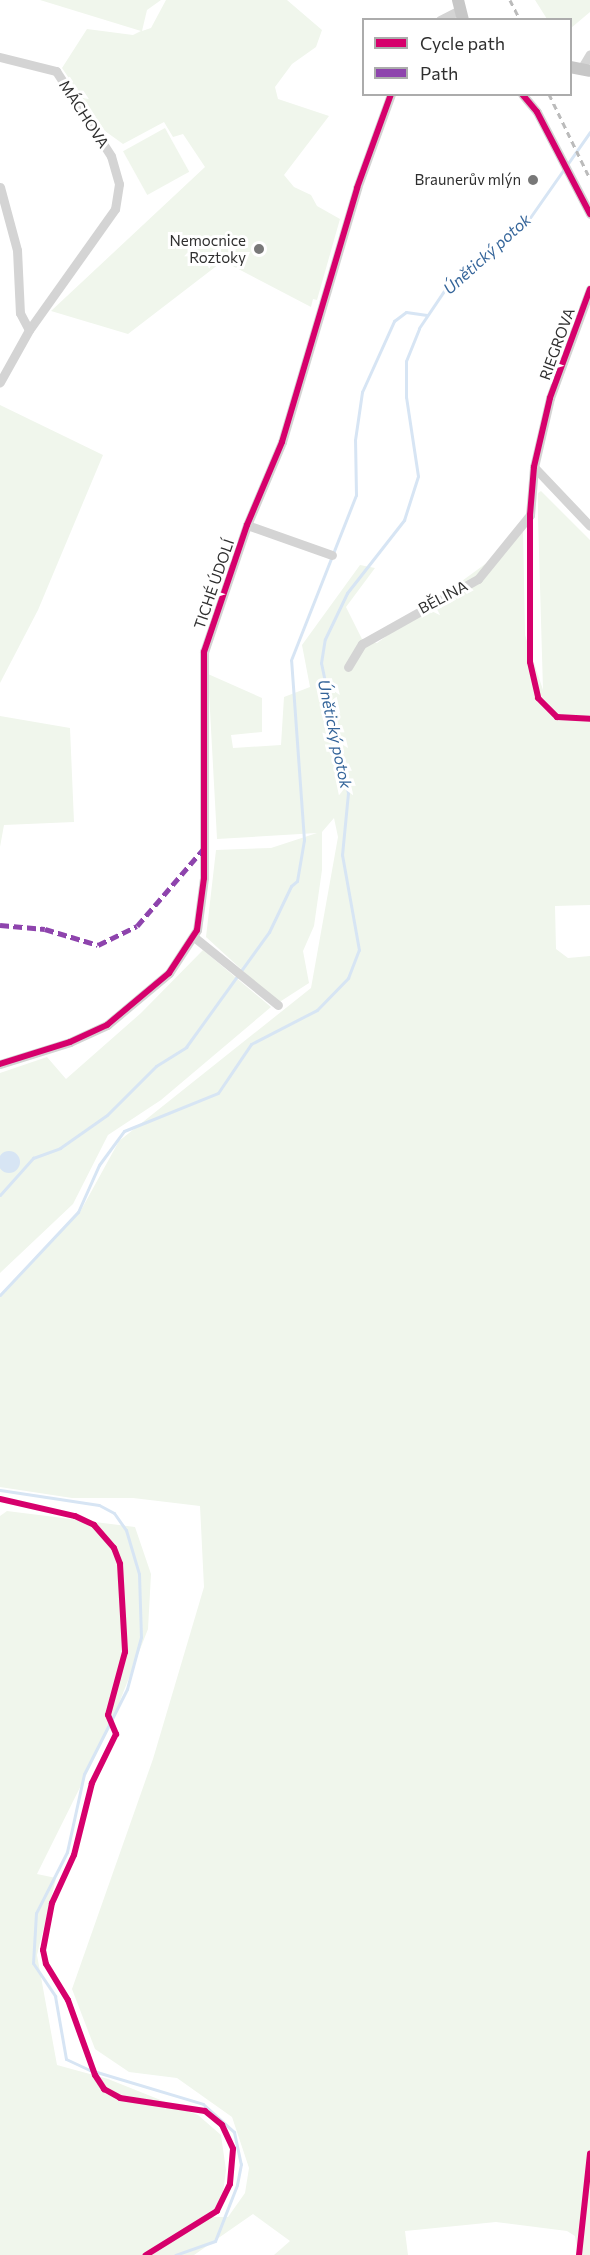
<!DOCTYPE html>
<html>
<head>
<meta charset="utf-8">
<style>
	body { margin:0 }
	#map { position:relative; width:590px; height:2255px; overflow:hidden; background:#fff; font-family:Commissioner,sans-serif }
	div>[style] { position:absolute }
	.green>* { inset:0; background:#f0f6ec; transform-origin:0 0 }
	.water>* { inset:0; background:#d7e5f4 }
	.round { border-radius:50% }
	.stream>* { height:3px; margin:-1.5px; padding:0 1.5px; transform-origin:1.5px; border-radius:1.5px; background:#d7e5f4 }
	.minor>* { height:9px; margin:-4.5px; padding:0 4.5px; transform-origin:4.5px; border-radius:4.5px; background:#d4d4d4 }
	.major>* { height:12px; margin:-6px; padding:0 6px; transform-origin:6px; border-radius:6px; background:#c7c7c7 }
	.rail>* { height:3px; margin-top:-1.5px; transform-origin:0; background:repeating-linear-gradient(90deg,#bbb 0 6px,transparent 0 10.5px) }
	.quiet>* { height:4.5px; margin-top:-2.25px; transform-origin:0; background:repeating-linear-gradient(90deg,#8e44ad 0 9px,transparent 0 13.5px) }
	.cycleway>* { height:6px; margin:-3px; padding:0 3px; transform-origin:3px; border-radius:3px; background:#d6006c }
	.dots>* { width:16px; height:16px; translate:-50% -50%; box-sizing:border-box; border:3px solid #fff; border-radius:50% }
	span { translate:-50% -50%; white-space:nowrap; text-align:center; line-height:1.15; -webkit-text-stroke:6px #fff; paint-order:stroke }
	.street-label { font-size:15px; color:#2f2f2f }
	.poi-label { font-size:15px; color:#2f2f2f }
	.right { translate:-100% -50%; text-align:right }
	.water-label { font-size:16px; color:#35659a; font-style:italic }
	.legend { position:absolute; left:362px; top:18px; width:210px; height:78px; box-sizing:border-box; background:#fff; border:2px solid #acacac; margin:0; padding:8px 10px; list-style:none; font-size:18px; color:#2f2f2f }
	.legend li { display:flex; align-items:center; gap:12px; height:30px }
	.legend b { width:30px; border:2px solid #acacac }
</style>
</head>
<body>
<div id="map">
	<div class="green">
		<div style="clip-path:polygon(40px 0,161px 0,147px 10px,142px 31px,151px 28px,166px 0,287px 0,322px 30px,316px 47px,292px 64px,275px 87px,278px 99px,329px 116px,284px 175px,294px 187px,311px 195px,317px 206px,340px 219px,317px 300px,313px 299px,311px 307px,223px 261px,128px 334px,51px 311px,205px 167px,183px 134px,173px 137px,164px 122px,123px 144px,105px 131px,62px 68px,87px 29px,133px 35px,141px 31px)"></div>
		<div style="clip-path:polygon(535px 0,590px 0,590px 12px,571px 28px,570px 20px,547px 19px)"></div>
		<div style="left:165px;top:128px;width:50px;height:48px;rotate:61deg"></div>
		<div style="clip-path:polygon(0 405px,103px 455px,38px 610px,0 683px)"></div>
		<div style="clip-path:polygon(541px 491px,590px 540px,590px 905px,555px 906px,556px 949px,568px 958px,590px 956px,590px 2255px,578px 2255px,575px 2236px,567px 2231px,496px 2222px,405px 2231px,408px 2255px,274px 2255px,290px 2241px,253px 2214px,194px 2255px,0 2255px,0 1516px,7px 1511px,135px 1527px,151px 1574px,148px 1629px,109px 1729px,37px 1874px,56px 1878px,37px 1955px,57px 2065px,108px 2079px,198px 2115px,221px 2135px,226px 2170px,222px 2200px,208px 2217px,228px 2217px,245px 2193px,249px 2168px,232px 2117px,177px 2078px,129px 2072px,95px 2049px,72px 1989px,153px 1759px,204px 1587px,200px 1506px,133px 1498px,72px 1498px,0 1487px,0 1297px,80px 1212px,119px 1141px,311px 988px,338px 837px,334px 818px,322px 832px,322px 870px,314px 926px,303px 951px,309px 983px,278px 1003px,206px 937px,216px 850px,271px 848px,317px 833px,217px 839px,208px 674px,262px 698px,262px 732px,231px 735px,233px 748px,281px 745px,284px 697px,310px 687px,302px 645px,360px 565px,375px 568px,346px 607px,362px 639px,377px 643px,503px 551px,523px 527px,525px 635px,543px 690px,538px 517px,538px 493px)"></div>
		<div style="clip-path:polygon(0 716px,70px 728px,74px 822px,4px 825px,0 847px)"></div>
		<div style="clip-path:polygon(203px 950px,271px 1007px,161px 1100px,108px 1135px,73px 1204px,0 1273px,0 1073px,47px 1057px,66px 1079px,141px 1013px)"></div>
	</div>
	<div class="water">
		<div class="round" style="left:-2px;top:1151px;width:22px;height:22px"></div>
	</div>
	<div class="stream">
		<div style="left:0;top:1195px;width:50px;rotate:-48.3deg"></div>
		<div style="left:33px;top:1158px;width:29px;rotate:-20deg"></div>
		<div style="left:60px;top:1148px;width:57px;rotate:-35.1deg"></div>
		<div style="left:107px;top:1115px;width:69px;rotate:-45deg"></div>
		<div style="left:156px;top:1066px;width:36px;rotate:-32deg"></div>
		<div style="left:186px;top:1047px;width:142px;rotate:-54.2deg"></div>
		<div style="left:269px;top:932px;width:51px;rotate:-64.4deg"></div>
		<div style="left:291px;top:886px;width:8px;rotate:-40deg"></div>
		<div style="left:297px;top:881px;width:42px;rotate:-80.3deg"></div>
		<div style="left:304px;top:840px;width:180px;rotate:-94.1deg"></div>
		<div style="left:291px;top:660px;width:177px;rotate:-68.5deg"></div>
		<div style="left:356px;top:495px;width:55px;rotate:-91deg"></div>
		<div style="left:355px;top:440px;width:49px;rotate:-81.7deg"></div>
		<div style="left:362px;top:392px;width:78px;rotate:-65.7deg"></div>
		<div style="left:394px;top:321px;width:15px;rotate:-37deg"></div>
		<div style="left:406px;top:312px;width:21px;rotate:8deg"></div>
		<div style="left:0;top:1295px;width:114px;rotate:-46.8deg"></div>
		<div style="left:78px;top:1212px;width:51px;rotate:-65.9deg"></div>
		<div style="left:99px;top:1165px;width:42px;rotate:-53.7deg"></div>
		<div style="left:124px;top:1131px;width:101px;rotate:-22deg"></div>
		<div style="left:218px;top:1093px;width:59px;rotate:-56deg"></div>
		<div style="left:251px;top:1044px;width:74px;rotate:-27.3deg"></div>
		<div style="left:317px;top:1010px;width:45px;rotate:-45.9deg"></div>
		<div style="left:348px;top:978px;width:30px;rotate:-69deg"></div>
		<div style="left:359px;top:950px;width:97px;rotate:-100.1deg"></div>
		<div style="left:342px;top:855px;width:62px;rotate:-84.5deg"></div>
		<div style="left:348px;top:793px;width:133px;rotate:-101.7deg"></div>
		<div style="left:321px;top:663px;width:24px;rotate:-81deg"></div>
		<div style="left:325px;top:639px;width:51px;rotate:-64.4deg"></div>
		<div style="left:347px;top:593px;width:93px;rotate:-52deg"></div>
		<div style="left:404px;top:520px;width:46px;rotate:-72.3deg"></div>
		<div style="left:418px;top:476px;width:80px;rotate:-98.6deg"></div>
		<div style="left:406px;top:397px;width:36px;rotate:-90deg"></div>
		<div style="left:406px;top:361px;width:35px;rotate:-68deg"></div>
		<div style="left:419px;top:328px;width:48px;rotate:-56deg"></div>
		<div style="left:446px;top:288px;width:108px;rotate:-39.7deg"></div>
		<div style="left:529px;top:219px;width:106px;rotate:-55deg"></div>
		<div style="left:0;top:1490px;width:100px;rotate:8.6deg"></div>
		<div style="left:99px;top:1505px;width:17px;rotate:28deg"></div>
		<div style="left:114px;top:1513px;width:21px;rotate:55deg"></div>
		<div style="left:126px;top:1530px;width:46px;rotate:73.5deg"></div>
		<div style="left:139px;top:1574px;width:63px;rotate:88.2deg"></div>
		<div style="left:141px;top:1637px;width:54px;rotate:105.1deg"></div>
		<div style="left:127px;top:1689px;width:95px;rotate:116.8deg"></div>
		<div style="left:84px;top:1774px;width:80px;rotate:102.3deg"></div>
		<div style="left:67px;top:1852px;width:68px;rotate:116.9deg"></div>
		<div style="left:36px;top:1913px;width:50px;rotate:93.4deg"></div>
		<div style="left:33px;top:1963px;width:40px;rotate:56deg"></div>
		<div style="left:55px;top:1996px;width:64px;rotate:80.1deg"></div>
		<div style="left:66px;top:2059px;width:26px;rotate:25deg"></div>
		<div style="left:90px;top:2070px;width:118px;rotate:16.7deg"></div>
		<div style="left:203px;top:2104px;width:42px;rotate:42.1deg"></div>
		<div style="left:234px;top:2132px;width:33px;rotate:78deg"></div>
		<div style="left:241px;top:2164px;width:21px;rotate:101deg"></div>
		<div style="left:237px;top:2185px;width:60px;rotate:111.4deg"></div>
		<div style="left:215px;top:2241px;width:42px;rotate:160.7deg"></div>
	</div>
	<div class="minor">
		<div style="left:440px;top:20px;width:22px;rotate:-27deg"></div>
		<div style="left:0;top:57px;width:58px;rotate:14deg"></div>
		<div style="left:56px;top:71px;width:101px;rotate:57.1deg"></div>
		<div style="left:111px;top:156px;width:29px;rotate:74deg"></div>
		<div style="left:119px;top:184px;width:25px;rotate:99deg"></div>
		<div style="left:115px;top:209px;width:148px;rotate:125.4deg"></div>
		<div style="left:29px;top:330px;width:60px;rotate:119.1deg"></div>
		<div style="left:581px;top:69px;width:17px;rotate:-59deg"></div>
		<div style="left:522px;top:94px;width:23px;rotate:50deg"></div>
		<div style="left:537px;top:112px;width:115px;rotate:62.5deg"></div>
		<div style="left:0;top:187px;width:65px;rotate:74.9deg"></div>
		<div style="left:17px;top:250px;width:63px;rotate:87.3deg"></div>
		<div style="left:20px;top:313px;width:19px;rotate:62deg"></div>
		<div style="left:534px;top:467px;width:81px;rotate:46.5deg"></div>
		<div style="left:247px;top:525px;width:90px;rotate:19.4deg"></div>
		<div style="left:348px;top:667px;width:27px;rotate:-59deg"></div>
		<div style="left:362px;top:644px;width:133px;rotate:-29.3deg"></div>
		<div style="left:478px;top:579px;width:82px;rotate:-50.9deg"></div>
		<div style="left:530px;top:515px;width:48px;rotate:-85.2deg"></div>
		<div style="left:534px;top:467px;width:71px;rotate:-76.9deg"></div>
		<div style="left:550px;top:398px;width:116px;rotate:-69.8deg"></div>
		<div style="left:194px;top:937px;width:108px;rotate:39deg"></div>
		<div style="left:0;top:1064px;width:73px;rotate:-17.4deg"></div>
		<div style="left:70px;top:1042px;width:41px;rotate:-24.7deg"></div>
		<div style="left:107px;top:1025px;width:81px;rotate:-40deg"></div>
		<div style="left:169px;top:973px;width:51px;rotate:-56.9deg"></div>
		<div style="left:197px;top:930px;width:52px;rotate:-82.3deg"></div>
		<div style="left:204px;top:878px;width:226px;rotate:-90deg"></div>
		<div style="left:204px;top:652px;width:134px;rotate:-71.3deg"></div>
		<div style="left:247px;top:525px;width:90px;rotate:-67.1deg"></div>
		<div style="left:282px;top:442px;width:265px;rotate:-73.5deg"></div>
		<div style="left:357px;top:188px;width:100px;rotate:-70.1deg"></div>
	</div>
	<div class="major">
		<div style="left:458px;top:0;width:21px;rotate:76deg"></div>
		<div style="left:570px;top:67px;width:20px;rotate:11deg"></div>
	</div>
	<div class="rail">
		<div style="left:510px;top:0;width:22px;rotate:63deg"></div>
		<div style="left:549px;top:94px;width:94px;rotate:64.2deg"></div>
	</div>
	<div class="quiet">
		<div style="left:0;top:925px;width:45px;rotate:5.1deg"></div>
		<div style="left:45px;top:929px;width:55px;rotate:16.8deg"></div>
		<div style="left:98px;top:945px;width:43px;rotate:-26deg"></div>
		<div style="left:137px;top:926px;width:103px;rotate:-49.3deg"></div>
	</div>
	<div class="cycleway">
		<div style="left:522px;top:94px;width:23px;rotate:50deg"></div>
		<div style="left:537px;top:112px;width:115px;rotate:62.5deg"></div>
		<div style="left:590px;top:289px;width:116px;rotate:110.2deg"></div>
		<div style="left:550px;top:398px;width:71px;rotate:103.1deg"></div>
		<div style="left:534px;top:467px;width:48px;rotate:94.8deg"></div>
		<div style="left:530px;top:515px;width:147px;rotate:90deg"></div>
		<div style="left:530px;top:662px;width:37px;rotate:77deg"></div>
		<div style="left:538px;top:698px;width:27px;rotate:45deg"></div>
		<div style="left:557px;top:717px;width:33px;rotate:3deg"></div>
		<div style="left:0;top:1064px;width:73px;rotate:-17.4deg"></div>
		<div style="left:70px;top:1042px;width:41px;rotate:-24.7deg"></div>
		<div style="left:107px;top:1025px;width:81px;rotate:-40deg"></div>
		<div style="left:169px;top:973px;width:51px;rotate:-56.9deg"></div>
		<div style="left:197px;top:930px;width:52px;rotate:-82.3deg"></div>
		<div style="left:204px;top:878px;width:226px;rotate:-90deg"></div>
		<div style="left:204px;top:652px;width:134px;rotate:-71.3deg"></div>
		<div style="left:247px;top:525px;width:90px;rotate:-67.1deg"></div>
		<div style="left:282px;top:442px;width:265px;rotate:-73.5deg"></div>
		<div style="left:357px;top:188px;width:100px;rotate:-70.1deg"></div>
		<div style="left:0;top:1499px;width:77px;rotate:12.8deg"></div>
		<div style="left:75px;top:1516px;width:21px;rotate:25deg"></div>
		<div style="left:94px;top:1525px;width:30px;rotate:49deg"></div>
		<div style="left:114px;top:1548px;width:17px;rotate:69deg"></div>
		<div style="left:120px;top:1564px;width:88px;rotate:86.7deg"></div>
		<div style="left:125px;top:1652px;width:65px;rotate:105.1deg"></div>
		<div style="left:108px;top:1715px;width:21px;rotate:67deg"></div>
		<div style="left:116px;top:1734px;width:55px;rotate:116.1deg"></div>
		<div style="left:92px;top:1783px;width:74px;rotate:104deg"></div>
		<div style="left:74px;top:1855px;width:53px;rotate:114.6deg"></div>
		<div style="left:52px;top:1903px;width:48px;rotate:100.8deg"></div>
		<div style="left:43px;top:1950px;width:14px;rotate:78deg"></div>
		<div style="left:46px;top:1964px;width:42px;rotate:58.6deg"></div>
		<div style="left:68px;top:2000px;width:80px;rotate:70.2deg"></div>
		<div style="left:95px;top:2075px;width:17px;rotate:57deg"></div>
		<div style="left:104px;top:2089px;width:18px;rotate:29deg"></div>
		<div style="left:120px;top:2098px;width:86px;rotate:8.7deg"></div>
		<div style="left:205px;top:2111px;width:22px;rotate:39deg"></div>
		<div style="left:222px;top:2125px;width:26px;rotate:65deg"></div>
		<div style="left:233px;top:2149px;width:35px;rotate:95deg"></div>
		<div style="left:230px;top:2184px;width:30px;rotate:116deg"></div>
		<div style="left:217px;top:2211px;width:84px;rotate:148.2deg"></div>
		<div style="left:579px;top:2255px;width:102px;rotate:-83.8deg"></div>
	</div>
	<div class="dots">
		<div style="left:533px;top:180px;background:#787878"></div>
		<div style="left:259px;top:249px;background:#787878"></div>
	</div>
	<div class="street-label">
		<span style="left:84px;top:114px;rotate:57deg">MÁCHOVA</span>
		<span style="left:557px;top:344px;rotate:-70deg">RIEGROVA</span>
		<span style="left:214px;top:584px;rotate:-71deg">TICHÉ ÚDOLÍ</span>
		<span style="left:443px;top:597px;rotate:-28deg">BĚLINA</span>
	</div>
	<div class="poi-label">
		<span class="right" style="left:521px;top:180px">Braunerův mlýn</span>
		<span class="right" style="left:246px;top:249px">Nemocnice<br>Roztoky</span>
	</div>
	<div class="water-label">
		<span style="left:487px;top:254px;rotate:-42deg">Únětický potok</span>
		<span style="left:335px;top:734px;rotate:78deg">Únětický potok</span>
	</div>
	<ul class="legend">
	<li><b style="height:8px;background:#d6006c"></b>Cycle path</li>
	<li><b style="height:8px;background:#8e44ad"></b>Path</li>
	</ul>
</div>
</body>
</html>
